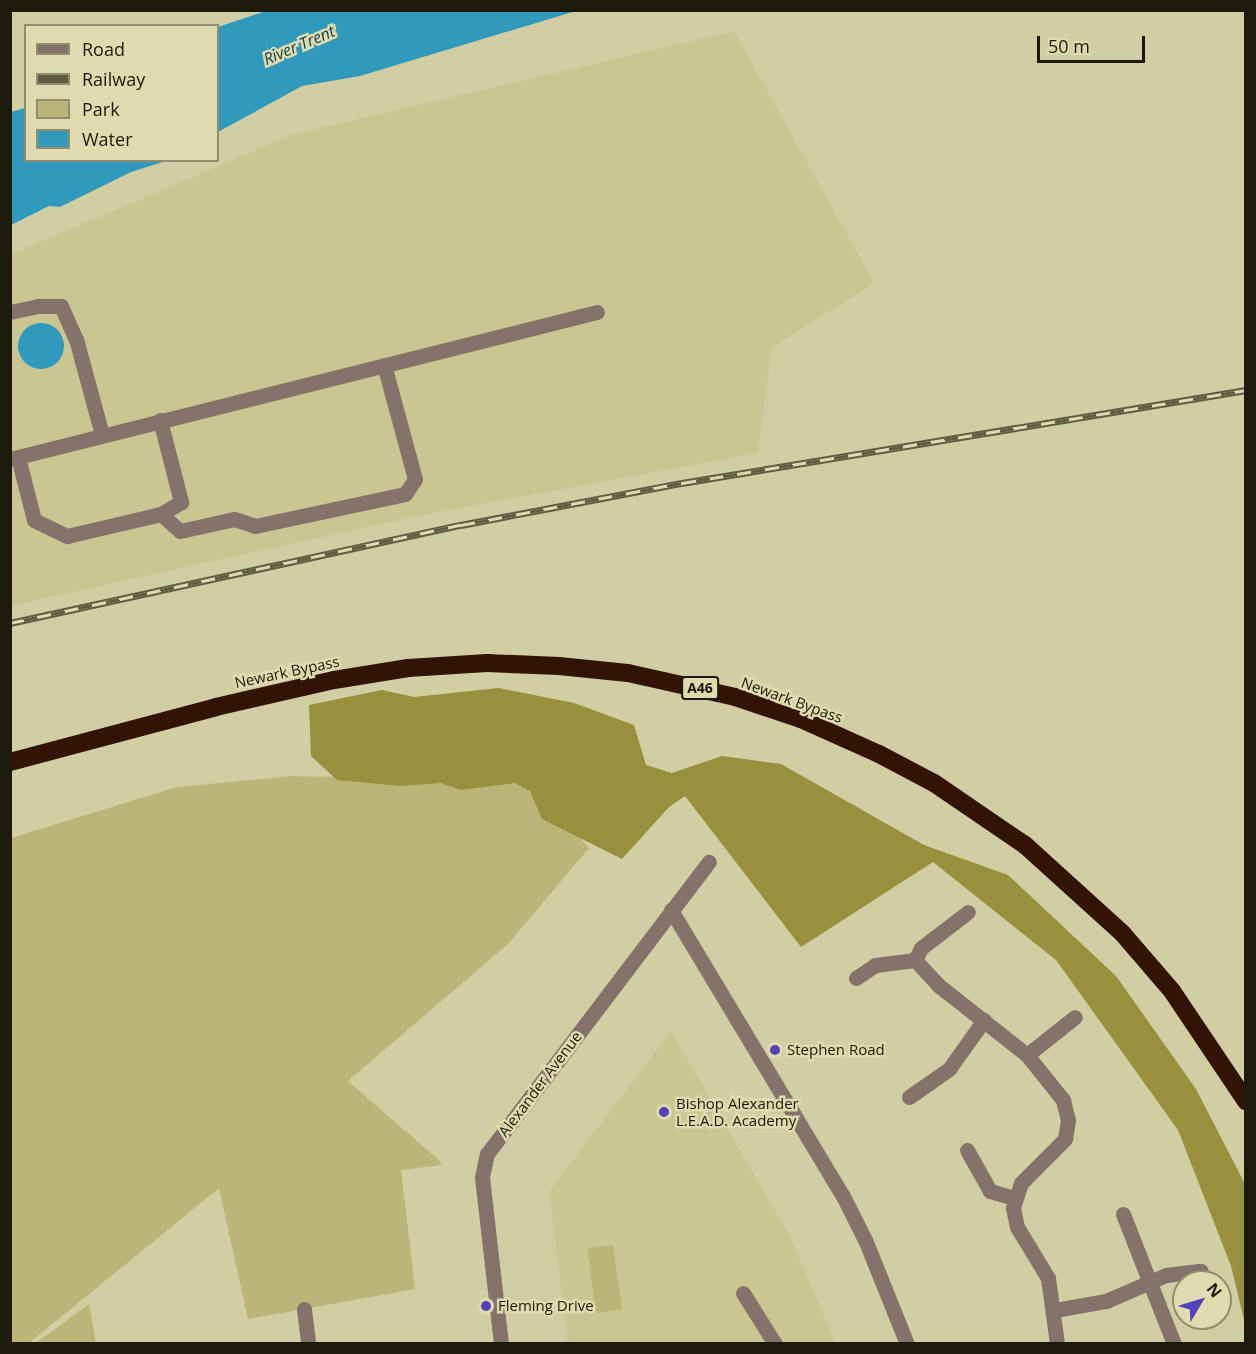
<!DOCTYPE html>
<html>
<head>
<meta charset="utf-8">
<style>
	body { margin:0 }
	#map { position:relative; width:1256px; height:1354px; overflow:hidden; background:#d2cea3; font-family:"Open Sans",sans-serif }
	div>[style] { position:absolute }
	.built>* { inset:0; background:#cac692 }
	.green>* { inset:0; background:#bbb578; transform-origin:0 0 }
	.forest>* { inset:0; background:#98903d }
	.water>* { inset:0; background:#319abc }
	.round { border-radius:50% }
	.minor>* { height:15px; margin:-7.5px; padding:0 7.5px; transform-origin:7.5px; border-radius:7.5px; background:#85726b }
	.highway>* { height:18px; margin:-9px; padding:0 9px; transform-origin:9px; border-radius:9px; background:#331304 }
	.rail>* { height:7px; margin-top:-3.5px; transform-origin:0; background:repeating-linear-gradient(90deg,#dfdbaf 0 14px,#5f5d43 0 28px); box-sizing:border-box; border-block:2px solid #5f5d43 }
	.dots>* { width:16px; height:16px; translate:-50% -50%; box-sizing:border-box; border:3px solid #dfdbaf; border-radius:50% }
	span { translate:-50% -50%; white-space:nowrap; text-align:center; line-height:1.15; -webkit-text-stroke:5px #dfdbaf; paint-order:stroke }
	.shield-label span { padding:2px 4px; background:#dfdbaf; border:2px solid; border-radius:4px; -webkit-text-stroke-width:0 }
	.shield-label { font-size:14px; color:#1c1a0a; font-weight:700 }
	.street-label { font-size:15px; color:#1c1a0a }
	.poi-label { font-size:15px; color:#1c1a0a }
	.left { translate:0 -50%; text-align:left }
	.water-label { font-size:16px; color:#113e4d; font-style:italic }
	.frame { position:absolute; inset:0; border:12px solid #1c1a0a; pointer-events:none }
	.legend { position:absolute; left:24px; top:24px; width:195px; height:138px; box-sizing:border-box; background:#dfdbaf; border:2px solid #918e6d; margin:0; padding:8px 10px; list-style:none; font-size:18px; color:#1c1a0a }
	.legend li { display:flex; align-items:center; gap:12px; height:30px }
	.legend b { width:30px; border:2px solid #918e6d }
	.north { position:absolute; left:1172px; top:1270px; width:60px; height:60px; box-sizing:border-box; background:#dfdbaf; border:2px solid #918e6d; border-radius:50%; rotate:52deg; font-size:16px; font-weight:700; line-height:24px; text-align:center; color:#1c1a0a }
	.north::after { content:''; display:block; margin:auto; width:21px; height:27px; background:#5442ba; clip-path:polygon(50% 0,100% 100%,50% 72%,0 100%) }
	.scale { position:absolute; left:1037px; top:36px; width:108px; height:27px; box-sizing:border-box; border:3px solid #1c1a0a; border-top:0; padding-left:8px; font-size:18px; line-height:21px; white-space:nowrap; color:#1c1a0a; -webkit-text-stroke:4px #dfdbaf; paint-order:stroke }
</style>
</head>
<body>
<div id="map">
	<div class="built">
		<div style="clip-path:polygon(734px 31px,874px 283px,772px 347px,758px 453px,422px 515px,11px 606px,10px 255px,291px 135px)"></div>
		<div style="clip-path:polygon(671px 1031px,789px 1235px,836px 1343px,568px 1343px,549px 1192px)"></div>
	</div>
	<div class="green">
		<div style="clip-path:polygon(292px 776px,530px 781px,589px 848px,508px 944px,348px 1081px,441px 1162px,441px 1165px,401px 1170px,415px 1289px,248px 1319px,219px 1188px,29px 1343px,11px 1344px,11px 838px,177px 787px)"></div>
		<div style="left:613px;top:1245px;width:65px;height:26px;rotate:82deg"></div>
		<div style="clip-path:polygon(89px 1304px,96px 1343px,36px 1343px)"></div>
	</div>
	<div class="forest">
		<div style="clip-path:polygon(499px 688px,574px 703px,634px 725px,646px 765px,672px 773px,722px 756px,781px 764px,924px 845px,1008px 875px,1116px 976px,1196px 1089px,1245px 1184px,1245px 1324px,1231px 1266px,1178px 1130px,1056px 960px,933px 862px,801px 947px,685px 796px,669px 807px,622px 859px,542px 819px,530px 791px,515px 783px,460px 790px,441px 783px,401px 786px,337px 780px,311px 756px,309px 705px,382px 690px,414px 697px)"></div>
	</div>
	<div class="water">
		<div style="clip-path:polygon(266px 11px,266px 10px,576px 11px,360px 76px,302px 86px,218px 132px,218px 27px)"></div>
		<div style="clip-path:polygon(25px 108px,26px 160px,166px 161px,131px 172px,60px 207px,49px 206px,11px 225px,11px 112px)"></div>
		<div class="round" style="left:18px;top:323px;width:46px;height:46px"></div>
	</div>
	<div class="minor">
		<div style="left:10px;top:312px;width:29px;rotate:-12deg"></div>
		<div style="left:38px;top:306px;width:23px"></div>
		<div style="left:61px;top:306px;width:36px;rotate:66deg"></div>
		<div style="left:76px;top:339px;width:99px;rotate:74.8deg"></div>
		<div style="left:160px;top:420px;width:85px;rotate:75.6deg"></div>
		<div style="left:181px;top:502px;width:23px;rotate:149deg"></div>
		<div style="left:18px;top:457px;width:65px;rotate:75.7deg"></div>
		<div style="left:34px;top:520px;width:37px;rotate:26deg"></div>
		<div style="left:67px;top:536px;width:97px;rotate:-13.2deg"></div>
		<div style="left:161px;top:514px;width:25px;rotate:42deg"></div>
		<div style="left:180px;top:531px;width:55px;rotate:-12.5deg"></div>
		<div style="left:234px;top:519px;width:22px;rotate:18deg"></div>
		<div style="left:255px;top:526px;width:153px;rotate:-12deg"></div>
		<div style="left:405px;top:494px;width:18px;rotate:-56deg"></div>
		<div style="left:415px;top:479px;width:118px;rotate:-105.2deg"></div>
		<div style="left:10px;top:459px;width:605px;rotate:-14.06deg"></div>
		<div style="left:671px;top:910px;width:334px;rotate:59deg"></div>
		<div style="left:843px;top:1196px;width:51px;rotate:63.4deg"></div>
		<div style="left:866px;top:1242px;width:110px;rotate:68.1deg"></div>
		<div style="left:915px;top:960px;width:34px;rotate:47deg"></div>
		<div style="left:938px;top:985px;width:113px;rotate:38.2deg"></div>
		<div style="left:1027px;top:1055px;width:58px;rotate:51.3deg"></div>
		<div style="left:1063px;top:1100px;width:21px;rotate:76deg"></div>
		<div style="left:1068px;top:1120px;width:19px;rotate:99deg"></div>
		<div style="left:1065px;top:1139px;width:62px;rotate:135deg"></div>
		<div style="left:1021px;top:1183px;width:26px;rotate:108deg"></div>
		<div style="left:1013px;top:1208px;width:19px;rotate:78deg"></div>
		<div style="left:1017px;top:1227px;width:60px;rotate:58.7deg"></div>
		<div style="left:1048px;top:1278px;width:67px;rotate:82.2deg"></div>
		<div style="left:915px;top:960px;width:13px;rotate:-63deg"></div>
		<div style="left:921px;top:948px;width:59px;rotate:-37.5deg"></div>
		<div style="left:856px;top:978px;width:23px;rotate:-34deg"></div>
		<div style="left:875px;top:965px;width:40px;rotate:-7.1deg"></div>
		<div style="left:1027px;top:1055px;width:61px;rotate:-38.4deg"></div>
		<div style="left:909px;top:1097px;width:49px;rotate:-35deg"></div>
		<div style="left:949px;top:1069px;width:60px;rotate:-54.5deg"></div>
		<div style="left:967px;top:1150px;width:47px;rotate:60.7deg"></div>
		<div style="left:990px;top:1191px;width:26px;rotate:16deg"></div>
		<div style="left:1123px;top:1214px;width:140px;rotate:68.6deg"></div>
		<div style="left:743px;top:1293px;width:60px;rotate:57.9deg"></div>
		<div style="left:304px;top:1309px;width:35px;rotate:83deg"></div>
		<div style="left:1055px;top:1310px;width:52px;rotate:-10deg"></div>
		<div style="left:1106px;top:1301px;width:65px;rotate:-23.4deg"></div>
		<div style="left:1166px;top:1275px;width:35px;rotate:-7deg"></div>
		<div style="left:501px;top:1344px;width:168px;rotate:-96.5deg"></div>
		<div style="left:482px;top:1177px;width:24px;rotate:-78deg"></div>
		<div style="left:487px;top:1154px;width:367px;rotate:-52.8deg"></div>
	</div>
	<div class="highway">
		<div style="left:10px;top:762px;width:213px;rotate:-14.9deg"></div>
		<div style="left:216px;top:707px;width:121px;rotate:-12.9deg"></div>
		<div style="left:334px;top:680px;width:75px;rotate:-9.2deg"></div>
		<div style="left:408px;top:668px;width:79px;rotate:-3.6deg"></div>
		<div style="left:487px;top:663px;width:72px;rotate:2.4deg"></div>
		<div style="left:559px;top:666px;width:69px;rotate:5.8deg"></div>
		<div style="left:628px;top:673px;width:110px;rotate:12.6deg"></div>
		<div style="left:735px;top:697px;width:70px;rotate:18.4deg"></div>
		<div style="left:801px;top:719px;width:85px;rotate:24.2deg"></div>
		<div style="left:879px;top:754px;width:62px;rotate:27.8deg"></div>
		<div style="left:934px;top:783px;width:110px;rotate:34.3deg"></div>
		<div style="left:1025px;top:845px;width:132px;rotate:42.2deg"></div>
		<div style="left:1123px;top:934px;width:75px;rotate:49.3deg"></div>
		<div style="left:1172px;top:991px;width:133px;rotate:56.1deg"></div>
	</div>
	<div class="rail">
		<div style="left:10px;top:623px;width:462px;rotate:-12.3deg"></div>
		<div style="left:461px;top:525px;width:225px;rotate:-10.8deg"></div>
		<div style="left:682px;top:483px;width:572px;rotate:-9.36deg"></div>
	</div>
	<div class="dots">
		<div style="left:775px;top:1050px;background:#5442ba"></div>
		<div style="left:664px;top:1112px;background:#5442ba"></div>
		<div style="left:486px;top:1306px;background:#5442ba"></div>
	</div>
	<div class="shield-label">
		<span style="left:700px;top:688px">A46</span>
	</div>
	<div class="street-label">
		<span style="left:287px;top:672px;rotate:-12deg">Newark Bypass</span>
		<span style="left:792px;top:700px;rotate:20deg">Newark Bypass</span>
		<span style="left:540px;top:1084px;rotate:-53deg">Alexander Avenue</span>
	</div>
	<div class="poi-label">
		<span class="left" style="left:787px;top:1050px">Stephen Road</span>
		<span class="left" style="left:676px;top:1112px">Bishop Alexander<br>L.E.A.D. Academy</span>
		<span class="left" style="left:498px;top:1306px">Fleming Drive</span>
	</div>
	<div class="water-label">
		<span style="left:299px;top:45px;rotate:-23deg">River Trent</span>
	</div>
	<div class="frame"></div>
	<ul class="legend">
	<li><b style="height:8px;background:#85726b"></b>Road</li>
	<li><b style="height:8px;background:#5f5d43"></b>Railway</li>
	<li><b style="height:16px;background:#bbb578"></b>Park</li>
	<li><b style="height:16px;background:#319abc"></b>Water</li>
	</ul>
	<div class="north">N</div>
	<div class="scale">50 m</div>
</div>
</body>
</html>
